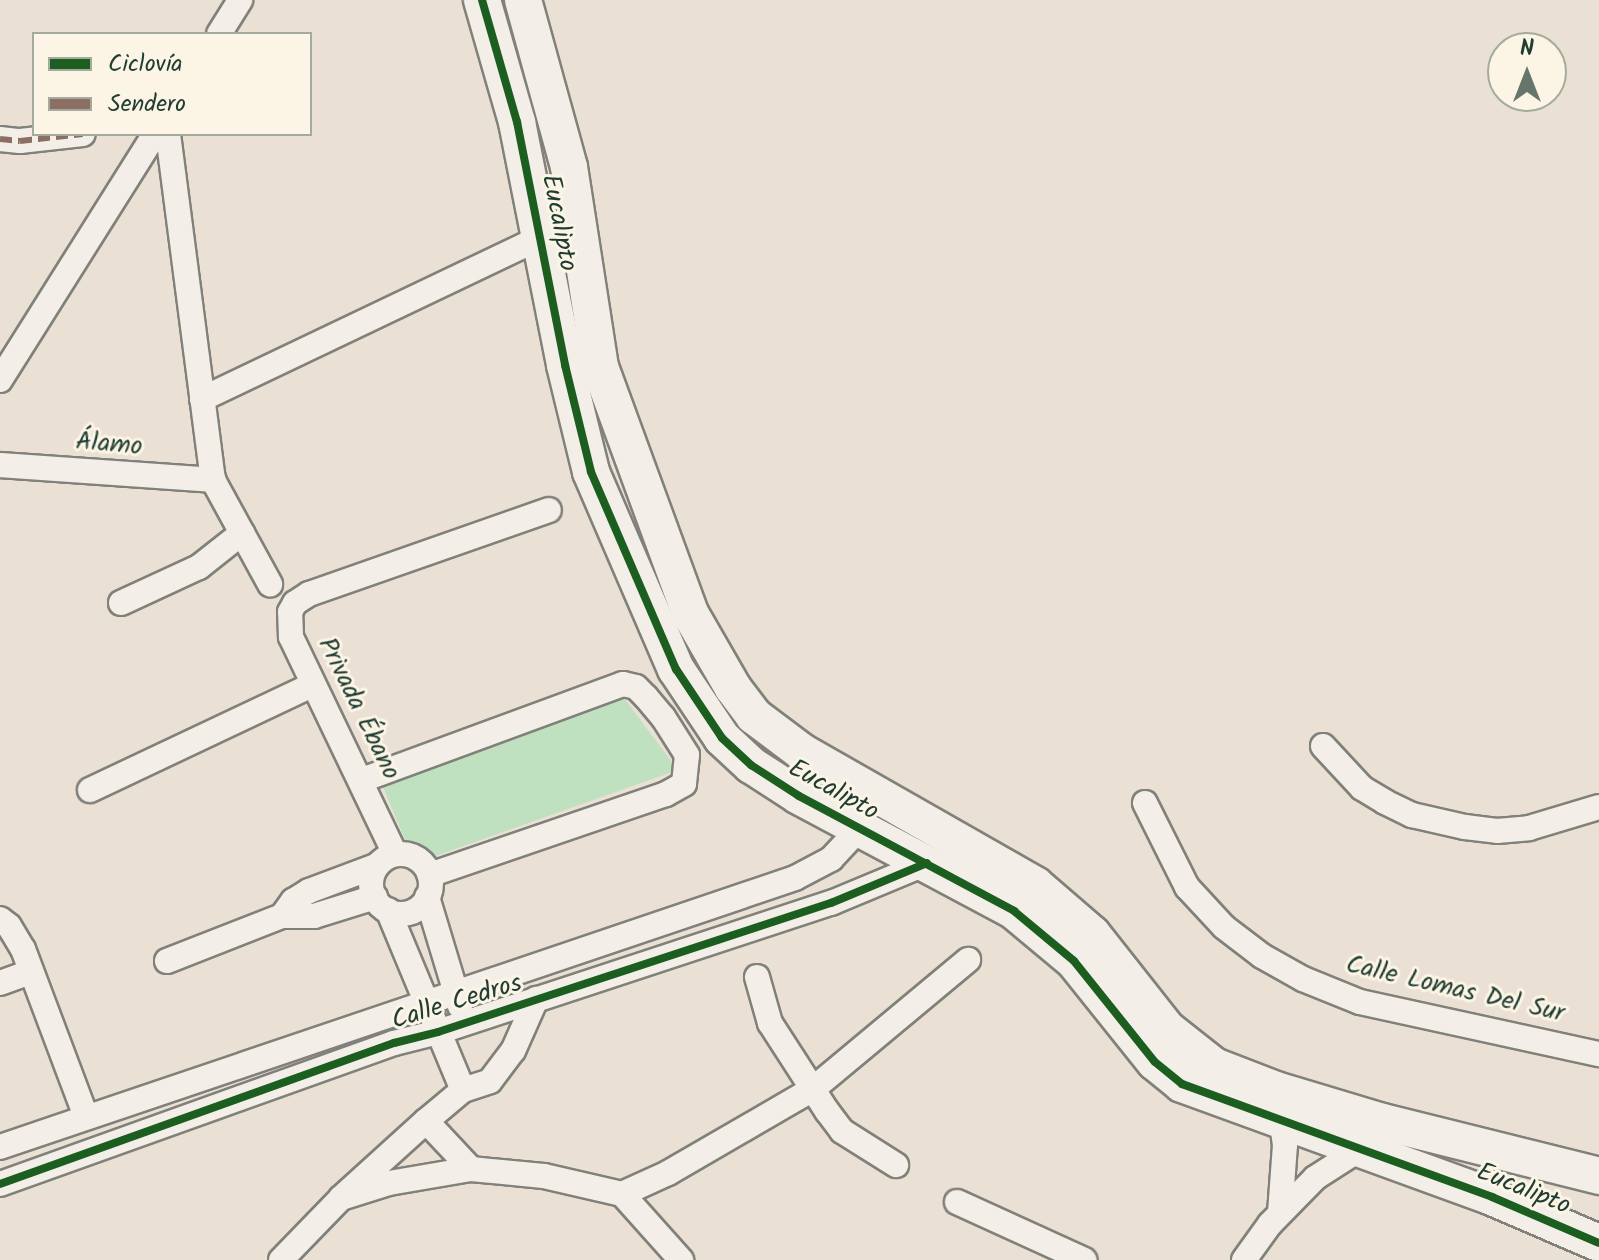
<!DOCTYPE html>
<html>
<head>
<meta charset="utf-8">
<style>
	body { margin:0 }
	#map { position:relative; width:1599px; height:1260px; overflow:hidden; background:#eae0d4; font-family:Kalam,sans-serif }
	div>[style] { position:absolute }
	.green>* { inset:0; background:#bfe1bf }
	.roads { filter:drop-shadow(2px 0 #80817a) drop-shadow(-2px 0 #80817a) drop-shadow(0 2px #80817a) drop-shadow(0 -2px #80817a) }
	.street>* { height:24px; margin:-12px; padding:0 12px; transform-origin:12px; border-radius:12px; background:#f3efe8 }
	.street>.ring { margin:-12px; padding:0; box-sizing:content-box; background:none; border:24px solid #f3efe8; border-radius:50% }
	.secondary>* { height:36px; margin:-18px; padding:0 18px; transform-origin:18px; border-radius:18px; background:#f3efe8 }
	.quiet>* { height:6px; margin-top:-3px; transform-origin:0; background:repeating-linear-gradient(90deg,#8d6e63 0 12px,transparent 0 18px) }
	.cycleway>* { height:8px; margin:-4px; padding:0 4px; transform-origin:4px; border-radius:4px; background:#1b5e20 }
	span { translate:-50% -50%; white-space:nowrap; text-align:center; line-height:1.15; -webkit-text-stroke:6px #fcf5e5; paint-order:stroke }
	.street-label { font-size:26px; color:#1f3d34 }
	.legend { position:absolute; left:32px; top:32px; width:280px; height:104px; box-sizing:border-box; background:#fcf5e5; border:2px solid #a4ab9e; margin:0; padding:10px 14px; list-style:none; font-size:24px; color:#1f3d34 }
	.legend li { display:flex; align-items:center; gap:16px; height:40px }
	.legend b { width:40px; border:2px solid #a4ab9e }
	.north { position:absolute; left:1487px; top:32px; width:80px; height:80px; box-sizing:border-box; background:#fcf5e5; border:2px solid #a4ab9e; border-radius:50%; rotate:0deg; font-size:22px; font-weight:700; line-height:32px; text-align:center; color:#1f3d34 }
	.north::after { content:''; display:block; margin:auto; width:28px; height:36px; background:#66766c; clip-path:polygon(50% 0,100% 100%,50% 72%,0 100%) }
</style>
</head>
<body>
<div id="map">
	<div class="green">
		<div style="clip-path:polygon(624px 698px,678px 770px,427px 859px,408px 846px,382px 785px)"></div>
	</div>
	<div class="roads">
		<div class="street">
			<div style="left:219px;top:34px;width:40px;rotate:-58deg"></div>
			<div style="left:168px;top:134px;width:349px;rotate:82.6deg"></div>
			<div style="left:213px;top:480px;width:119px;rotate:61.3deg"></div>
			<div style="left:0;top:139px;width:20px;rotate:6deg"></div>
			<div style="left:20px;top:141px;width:63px;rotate:-6.3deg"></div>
			<div style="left:0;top:380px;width:291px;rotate:-57.8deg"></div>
			<div style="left:202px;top:399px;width:374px;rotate:-25.5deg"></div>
			<div style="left:540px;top:238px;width:40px;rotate:-14.4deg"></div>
			<div style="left:0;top:465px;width:214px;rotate:4deg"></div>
			<div style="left:121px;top:603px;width:86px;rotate:-24.8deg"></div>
			<div style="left:199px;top:567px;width:55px;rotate:-38.3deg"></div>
			<div style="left:1323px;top:746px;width:57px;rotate:47.1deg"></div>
			<div style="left:1362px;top:788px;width:27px;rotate:31deg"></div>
			<div style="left:1385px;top:802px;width:30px;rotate:26deg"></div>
			<div style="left:1412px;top:815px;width:54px;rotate:12.8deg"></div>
			<div style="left:1465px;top:827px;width:32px;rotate:7deg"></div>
			<div style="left:1497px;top:831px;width:32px;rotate:-5deg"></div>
			<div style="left:1529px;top:828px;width:73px;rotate:-16.7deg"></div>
			<div style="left:362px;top:780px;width:278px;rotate:-20.2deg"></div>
			<div style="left:623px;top:684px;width:13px;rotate:13deg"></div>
			<div style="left:636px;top:687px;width:14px;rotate:45deg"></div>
			<div style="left:646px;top:697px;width:26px;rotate:50deg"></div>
			<div style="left:663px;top:717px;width:45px;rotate:57.7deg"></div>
			<div style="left:687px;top:755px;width:29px;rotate:96deg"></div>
			<div style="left:684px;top:784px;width:21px;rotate:151deg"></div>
			<div style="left:666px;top:794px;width:250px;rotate:161.1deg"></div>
			<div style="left:90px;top:790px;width:246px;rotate:-25.3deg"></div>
			<div style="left:1145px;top:803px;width:94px;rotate:63.4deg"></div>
			<div style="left:1187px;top:887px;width:54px;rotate:47.2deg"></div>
			<div style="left:1224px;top:927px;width:48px;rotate:37.3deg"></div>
			<div style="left:1262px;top:956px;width:47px;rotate:29.3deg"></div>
			<div style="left:1303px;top:979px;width:61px;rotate:22deg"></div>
			<div style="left:1360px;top:1002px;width:245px;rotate:12.3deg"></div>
			<div style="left:395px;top:854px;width:241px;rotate:-115.6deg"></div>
			<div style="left:291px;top:637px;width:25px;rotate:-92deg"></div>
			<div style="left:290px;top:612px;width:10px;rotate:-61deg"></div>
			<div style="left:295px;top:603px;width:17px;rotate:-33deg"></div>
			<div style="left:309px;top:594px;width:254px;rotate:-19.3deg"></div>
			<div class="ring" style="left:371px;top:854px;width:36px;height:36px"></div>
			<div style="left:427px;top:897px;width:114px;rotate:73.2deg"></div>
			<div style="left:388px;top:910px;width:195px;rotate:67.4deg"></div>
			<div style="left:282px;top:916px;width:19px;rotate:-54deg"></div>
			<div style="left:293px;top:901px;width:19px;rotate:-32deg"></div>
			<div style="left:309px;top:891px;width:72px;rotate:-20.5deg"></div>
			<div style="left:0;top:919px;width:11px;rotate:38deg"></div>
			<div style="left:9px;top:926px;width:27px;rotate:59deg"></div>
			<div style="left:23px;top:949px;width:179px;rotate:69.4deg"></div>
			<div style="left:167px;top:961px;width:123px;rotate:-21.4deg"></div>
			<div style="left:282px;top:916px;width:32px"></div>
			<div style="left:314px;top:916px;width:64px;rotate:-17.3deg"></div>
			<div style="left:757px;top:977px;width:48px;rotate:74.2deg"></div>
			<div style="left:770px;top:1023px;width:105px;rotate:57.1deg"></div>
			<div style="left:827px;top:1111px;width:25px;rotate:53deg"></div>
			<div style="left:842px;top:1131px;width:64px;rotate:32.2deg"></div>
			<div style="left:0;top:983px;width:33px;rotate:-20deg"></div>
			<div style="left:426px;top:1121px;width:66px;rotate:46.8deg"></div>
			<div style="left:0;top:1147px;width:839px;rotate:-18.69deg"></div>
			<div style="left:795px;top:878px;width:41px;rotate:-27.8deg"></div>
			<div style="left:831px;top:859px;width:40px;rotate:-47deg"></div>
			<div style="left:0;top:1184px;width:418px;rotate:-19.7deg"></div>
			<div style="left:394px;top:1043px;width:45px;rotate:-14deg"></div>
			<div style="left:438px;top:1032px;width:414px;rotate:-18.2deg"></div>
			<div style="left:831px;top:903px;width:104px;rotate:-22.6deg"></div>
			<div style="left:622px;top:1194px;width:51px;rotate:-24.5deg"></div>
			<div style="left:668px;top:1173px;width:168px;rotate:-30.1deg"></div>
			<div style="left:813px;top:1089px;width:202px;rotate:-39.8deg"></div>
			<div style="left:341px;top:1198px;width:50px;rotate:-17.4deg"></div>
			<div style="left:389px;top:1183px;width:83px;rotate:-9.7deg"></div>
			<div style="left:471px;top:1169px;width:73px;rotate:5.5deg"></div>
			<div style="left:544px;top:1176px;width:80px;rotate:13deg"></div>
			<div style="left:622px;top:1194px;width:89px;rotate:48.2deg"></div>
			<div style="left:957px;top:1202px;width:140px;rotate:24.5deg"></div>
			<div style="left:1280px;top:1213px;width:68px;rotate:-85.8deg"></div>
			<div style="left:1285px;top:1145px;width:22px;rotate:-98deg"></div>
			<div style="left:281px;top:1260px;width:86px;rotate:-45.9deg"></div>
			<div style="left:341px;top:1198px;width:115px;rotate:-42.2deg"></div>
			<div style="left:426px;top:1121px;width:48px;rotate:-40deg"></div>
			<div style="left:463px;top:1090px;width:28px;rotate:-18deg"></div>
			<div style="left:490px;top:1081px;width:38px;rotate:-53deg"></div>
			<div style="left:513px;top:1051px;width:57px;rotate:-66.1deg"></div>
			<div style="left:1244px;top:1260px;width:44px;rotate:-54.2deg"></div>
			<div style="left:1270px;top:1224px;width:64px;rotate:-45.6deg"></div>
			<div style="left:1315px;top:1178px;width:50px;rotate:-32.7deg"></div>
		</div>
		<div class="secondary">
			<div style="left:482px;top:0;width:127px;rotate:74deg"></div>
			<div style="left:517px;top:122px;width:248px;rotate:78.8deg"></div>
			<div style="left:565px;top:365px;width:110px;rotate:76.3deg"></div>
			<div style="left:591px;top:472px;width:215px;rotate:66.7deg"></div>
			<div style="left:676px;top:669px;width:83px;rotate:56.3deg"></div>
			<div style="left:722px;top:738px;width:40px;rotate:43deg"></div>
			<div style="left:751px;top:765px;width:57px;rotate:32.9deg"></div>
			<div style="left:799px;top:796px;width:244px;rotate:28.1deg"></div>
			<div style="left:1014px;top:911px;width:78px;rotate:39.8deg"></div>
			<div style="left:1074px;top:961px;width:129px;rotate:51.3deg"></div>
			<div style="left:1155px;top:1062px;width:35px;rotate:39deg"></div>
			<div style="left:1182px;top:1084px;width:330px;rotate:20deg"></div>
			<div style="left:1492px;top:1197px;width:116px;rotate:23.3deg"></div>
			<div style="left:523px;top:0;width:173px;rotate:74.6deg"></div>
			<div style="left:569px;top:167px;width:202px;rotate:81.2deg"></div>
			<div style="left:600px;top:367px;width:264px;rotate:69.9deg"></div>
			<div style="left:691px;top:615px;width:84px;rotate:60.1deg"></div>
			<div style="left:733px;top:688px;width:35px;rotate:53deg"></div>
			<div style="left:754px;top:716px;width:60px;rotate:36.9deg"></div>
			<div style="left:802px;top:752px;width:268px;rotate:29.7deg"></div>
			<div style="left:1035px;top:885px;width:75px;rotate:40.7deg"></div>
			<div style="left:1092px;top:934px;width:121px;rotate:51.7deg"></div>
			<div style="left:1167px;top:1029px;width:60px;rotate:38.2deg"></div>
			<div style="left:1214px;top:1066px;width:66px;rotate:21.2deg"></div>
			<div style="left:1276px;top:1090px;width:112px;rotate:16.7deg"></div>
			<div style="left:1383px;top:1122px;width:223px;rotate:14deg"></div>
		</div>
	</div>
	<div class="quiet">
		<div style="left:0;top:139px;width:20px;rotate:6deg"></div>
		<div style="left:20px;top:141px;width:63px;rotate:-6.3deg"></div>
	</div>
	<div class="cycleway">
		<div style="left:482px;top:0;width:127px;rotate:74deg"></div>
		<div style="left:517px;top:122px;width:248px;rotate:78.8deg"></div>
		<div style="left:565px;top:365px;width:110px;rotate:76.3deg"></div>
		<div style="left:591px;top:472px;width:215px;rotate:66.7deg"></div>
		<div style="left:676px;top:669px;width:83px;rotate:56.3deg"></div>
		<div style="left:722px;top:738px;width:40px;rotate:43deg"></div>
		<div style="left:751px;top:765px;width:57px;rotate:32.9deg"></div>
		<div style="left:799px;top:796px;width:244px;rotate:28.1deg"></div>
		<div style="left:1014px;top:911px;width:78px;rotate:39.8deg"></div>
		<div style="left:1074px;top:961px;width:129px;rotate:51.3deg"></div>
		<div style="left:1155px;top:1062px;width:35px;rotate:39deg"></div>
		<div style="left:1182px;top:1084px;width:330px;rotate:20deg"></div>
		<div style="left:1492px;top:1197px;width:116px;rotate:23.3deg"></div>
		<div style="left:0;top:1184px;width:418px;rotate:-19.7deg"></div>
		<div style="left:394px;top:1043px;width:45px;rotate:-14deg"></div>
		<div style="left:438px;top:1032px;width:414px;rotate:-18.2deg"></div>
		<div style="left:831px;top:903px;width:104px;rotate:-22.6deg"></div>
	</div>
	<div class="street-label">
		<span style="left:558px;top:223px;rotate:79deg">Eucalipto</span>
		<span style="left:109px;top:445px;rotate:5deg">Álamo</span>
		<span style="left:358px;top:709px;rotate:64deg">Privada Ébano</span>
		<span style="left:833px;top:791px;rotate:29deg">Eucalipto</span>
		<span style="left:1455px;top:990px;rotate:13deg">Calle Lomas Del Sur</span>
		<span style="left:457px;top:1003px;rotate:-17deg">Calle Cedros</span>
		<span style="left:1523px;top:1190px;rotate:22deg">Eucalipto</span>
	</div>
	<ul class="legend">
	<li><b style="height:10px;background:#1b5e20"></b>Ciclovía</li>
	<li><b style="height:10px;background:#8d6e63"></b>Sendero</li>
	</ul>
	<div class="north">N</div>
</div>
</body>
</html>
